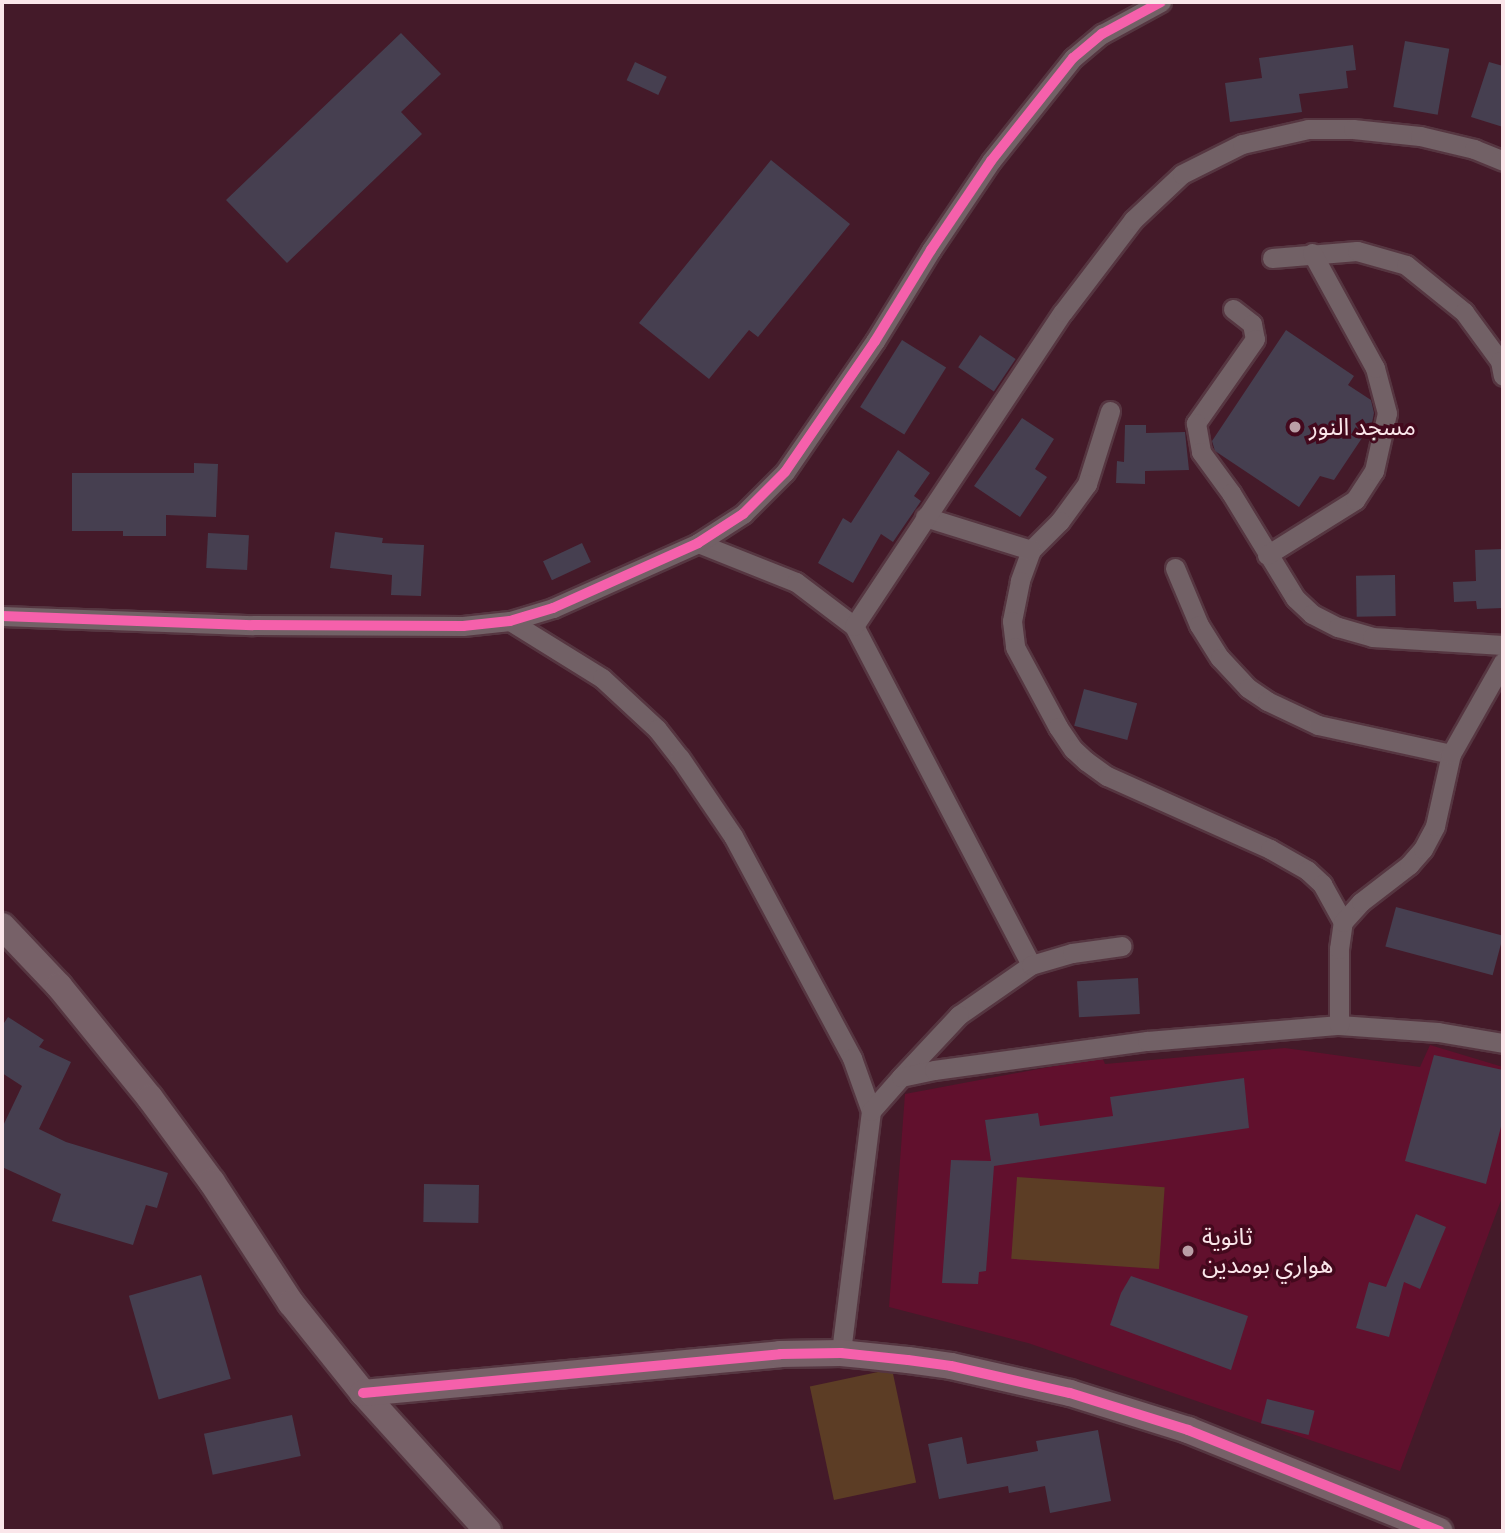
<!DOCTYPE html>
<html>
<head>
<meta charset="utf-8">
<style>
	body { margin:0 }
	#map { position:relative; width:1505px; height:1533px; overflow:hidden; background:#441a29; font-family:"Zilla Slab","Noto Sans Arabic",serif }
	div>[style] { position:absolute }
	.built>* { inset:0; background:#61102d }
	.green>* { inset:0; background:#5c3d25; transform-origin:0 0 }
	.building>* { inset:0; background:#463f50; transform-origin:0 0 }
	.roads { filter:drop-shadow(2px 0 #563641) drop-shadow(-2px 0 #563641) drop-shadow(0 2px #563641) drop-shadow(0 -2px #563641) }
	.street>* { height:19px; margin:-9.5px; padding:0 9.5px; transform-origin:9.5px; border-radius:9.5px; background:#726166 }
	.secondary>* { height:26px; margin:-13px; padding:0 13px; transform-origin:13px; border-radius:13px; background:#776168 }
	.cycleway>* { height:10px; margin:-5px; padding:0 5px; transform-origin:5px; border-radius:5px; background:#f560ab }
	.dots>* { width:19px; height:19px; translate:-50% -50%; box-sizing:border-box; border:4px solid #43091d; border-radius:50% }
	span { translate:-50% -50%; white-space:nowrap; text-align:center; line-height:1.15; -webkit-text-stroke:7px #43091d; paint-order:stroke }
	.poi-label { font-size:24px; color:#fae6ea }
	.left { translate:0 -50%; text-align:left }
	.frame { position:absolute; inset:0; border:4px solid #fae6ea; pointer-events:none }
</style>
</head>
<body>
<div id="map">
	<div class="built">
		<div style="clip-path:polygon(1430px 1045px,1503px 1067px,1503px 1195px,1400px 1471px,1028px 1343px,889px 1307px,905px 1094px,1102px 1057px,1105px 1064px,1285px 1048px,1420px 1067px)"></div>
	</div>
	<div class="green">
		<div style="left:1017px;top:1177px;width:148px;height:82px;rotate:4deg"></div>
		<div style="left:892px;top:1369px;width:116px;height:84px;rotate:78deg"></div>
	</div>
	<div class="building">
		<div style="clip-path:polygon(401px 33px,441px 74px,401px 112px,422px 134px,287px 263px,226px 200px)"></div>
		<div style="left:1405px;top:41px;width:45px;height:67px;rotate:10deg"></div>
		<div style="clip-path:polygon(1353px 45px,1356px 70px,1346px 71px,1348px 88px,1299px 94px,1302px 112px,1230px 122px,1225px 83px,1262px 78px,1259px 58px)"></div>
		<div style="left:635px;top:62px;width:35px;height:20px;rotate:25deg"></div>
		<div style="clip-path:polygon(1489px 62px,1503px 66px,1503px 127px,1471px 117px)"></div>
		<div style="clip-path:polygon(771px 160px,850px 224px,758px 337px,749px 330px,709px 379px,639px 323px)"></div>
		<div style="clip-path:polygon(1286px 330px,1354px 376px,1348px 385px,1371px 400px,1374px 413px,1372px 423px,1334px 480px,1320px 476px,1299px 507px,1215px 451px,1212px 441px)"></div>
		<div style="left:980px;top:335px;width:43px;height:39px;rotate:34deg"></div>
		<div style="left:902px;top:340px;width:52px;height:79px;rotate:32deg"></div>
		<div style="clip-path:polygon(1022px 418px,1054px 439px,1035px 469px,1047px 477px,1020px 517px,974px 486px)"></div>
		<div style="clip-path:polygon(1125px 425px,1146px 425px,1146px 433px,1185px 432px,1189px 470px,1145px 471px,1145px 484px,1116px 483px,1117px 461px,1124px 462px)"></div>
		<div style="clip-path:polygon(898px 450px,930px 473px,914px 496px,921px 501px,893px 542px,881px 534px,853px 583px,818px 563px,843px 518px,851px 523px)"></div>
		<div style="clip-path:polygon(194px 463px,218px 464px,216px 517px,166px 515px,166px 536px,123px 536px,123px 531px,72px 531px,72px 473px,194px 473px)"></div>
		<div style="clip-path:polygon(335px 532px,383px 538px,382px 543px,424px 545px,421px 596px,391px 595px,392px 575px,330px 568px)"></div>
		<div style="left:208px;top:533px;width:41px;height:35px;rotate:3deg"></div>
		<div style="left:582px;top:543px;width:21px;height:43px;rotate:65deg"></div>
		<div style="clip-path:polygon(1503px 549px,1503px 608px,1477px 609px,1476px 601px,1454px 602px,1453px 582px,1476px 581px,1475px 550px)"></div>
		<div style="left:1395px;top:575px;width:41px;height:39px;rotate:89deg"></div>
		<div style="left:1084px;top:689px;width:55px;height:38px;rotate:15deg"></div>
		<div style="left:1396px;top:907px;width:111px;height:41px;rotate:15deg"></div>
		<div style="left:1138px;top:978px;width:36px;height:61px;rotate:87deg"></div>
		<div style="clip-path:polygon(8px 1017px,44px 1040px,39px 1047px,71px 1062px,39px 1129px,66px 1142px,168px 1173px,157px 1208px,146px 1205px,133px 1245px,52px 1221px,61px 1194px,2px 1167px,2px 1128px,22px 1086px,2px 1073px,2px 1026px)"></div>
		<div style="clip-path:polygon(1434px 1055px,1503px 1070px,1503px 1119px,1486px 1184px,1405px 1161px)"></div>
		<div style="clip-path:polygon(1244px 1078px,1249px 1128px,994px 1166px,986px 1271px,979px 1272px,978px 1284px,942px 1283px,951px 1160px,991px 1161px,985px 1120px,1038px 1113px,1040px 1126px,1113px 1116px,1110px 1097px)"></div>
		<div style="left:424px;top:1184px;width:55px;height:38px;rotate:1deg"></div>
		<div style="clip-path:polygon(1416px 1214px,1446px 1227px,1420px 1289px,1404px 1282px,1389px 1337px,1356px 1328px,1369px 1282px,1386px 1287px)"></div>
		<div style="left:201px;top:1275px;width:108px;height:75px;rotate:74deg"></div>
		<div style="clip-path:polygon(1131px 1276px,1248px 1316px,1231px 1370px,1110px 1325px,1121px 1293px)"></div>
		<div style="left:1267px;top:1399px;width:49px;height:25px;rotate:14deg"></div>
		<div style="left:292px;top:1415px;width:42px;height:90px;rotate:78deg"></div>
		<div style="clip-path:polygon(1098px 1430px,1111px 1501px,1050px 1513px,1045px 1486px,1009px 1493px,1008px 1486px,939px 1499px,928px 1444px,962px 1437px,967px 1464px,1038px 1451px,1036px 1441px)"></div>
	</div>
	<div class="roads">
		<div class="street">
			<div style="left:1272px;top:258px;width:85px;rotate:-4.7deg"></div>
			<div style="left:1357px;top:251px;width:51px;rotate:15.9deg"></div>
			<div style="left:1406px;top:265px;width:75px;rotate:39deg"></div>
			<div style="left:1464px;top:312px;width:61px;rotate:53.7deg"></div>
			<div style="left:1500px;top:361px;width:15px;rotate:79deg"></div>
			<div style="left:1233px;top:309px;width:24px;rotate:38deg"></div>
			<div style="left:1252px;top:324px;width:15px;rotate:79deg"></div>
			<div style="left:1255px;top:339px;width:103px;rotate:125.1deg"></div>
			<div style="left:1196px;top:423px;width:29px;rotate:80deg"></div>
			<div style="left:1201px;top:452px;width:51px;rotate:53.8deg"></div>
			<div style="left:1231px;top:493px;width:123px;rotate:58.6deg"></div>
			<div style="left:1295px;top:598px;width:23px;rotate:43deg"></div>
			<div style="left:1312px;top:614px;width:29px;rotate:27deg"></div>
			<div style="left:1338px;top:627px;width:35px;rotate:16deg"></div>
			<div style="left:1372px;top:637px;width:131px;rotate:3.5deg"></div>
			<div style="left:1110px;top:411px;width:77px;rotate:107.5deg"></div>
			<div style="left:1087px;top:484px;width:46px;rotate:126.1deg"></div>
			<div style="left:1060px;top:521px;width:41px;rotate:135deg"></div>
			<div style="left:1031px;top:550px;width:33px;rotate:110deg"></div>
			<div style="left:1020px;top:581px;width:41px;rotate:101.3deg"></div>
			<div style="left:1012px;top:621px;width:26px;rotate:83deg"></div>
			<div style="left:1015px;top:647px;width:91px;rotate:61.7deg"></div>
			<div style="left:1058px;top:727px;width:27px;rotate:56deg"></div>
			<div style="left:1073px;top:749px;width:18px;rotate:43deg"></div>
			<div style="left:1086px;top:761px;width:26px;rotate:36deg"></div>
			<div style="left:1107px;top:776px;width:179px;rotate:24.1deg"></div>
			<div style="left:1270px;top:849px;width:43px;rotate:29.6deg"></div>
			<div style="left:1307px;top:870px;width:21px;rotate:43deg"></div>
			<div style="left:1322px;top:884px;width:43px;rotate:61.1deg"></div>
			<div style="left:925px;top:517px;width:111px;rotate:17.3deg"></div>
			<div style="left:698px;top:543px;width:105px;rotate:21.7deg"></div>
			<div style="left:796px;top:582px;width:73px;rotate:37.2deg"></div>
			<div style="left:854px;top:626px;width:382px;rotate:62.4deg"></div>
			<div style="left:1031px;top:965px;width:88px;rotate:145.2deg"></div>
			<div style="left:959px;top:1015px;width:85px;rotate:133.1deg"></div>
			<div style="left:1267px;top:555px;width:104px;rotate:-32deg"></div>
			<div style="left:1355px;top:500px;width:35px;rotate:-57deg"></div>
			<div style="left:1374px;top:471px;width:59px;rotate:-77.4deg"></div>
			<div style="left:1387px;top:413px;width:47px;rotate:-104.9deg"></div>
			<div style="left:1375px;top:368px;width:131px;rotate:-118.7deg"></div>
			<div style="left:1175px;top:568px;width:62px;rotate:67.2deg"></div>
			<div style="left:1199px;top:625px;width:39px;rotate:58deg"></div>
			<div style="left:1220px;top:658px;width:41px;rotate:47deg"></div>
			<div style="left:1248px;top:688px;width:23px;rotate:34deg"></div>
			<div style="left:1267px;top:701px;width:56px;rotate:25.2deg"></div>
			<div style="left:1318px;top:725px;width:136px;rotate:12.3deg"></div>
			<div style="left:2px;top:616px;width:251px;rotate:2.1deg"></div>
			<div style="left:253px;top:625px;width:210px;rotate:0.3deg"></div>
			<div style="left:463px;top:626px;width:47px;rotate:-6.1deg"></div>
			<div style="left:510px;top:621px;width:45px;rotate:-16.8deg"></div>
			<div style="left:553px;top:608px;width:159px;rotate:-24.1deg"></div>
			<div style="left:698px;top:543px;width:54px;rotate:-32.8deg"></div>
			<div style="left:743px;top:514px;width:59px;rotate:-45deg"></div>
			<div style="left:785px;top:472px;width:159px;rotate:-55.5deg"></div>
			<div style="left:875px;top:341px;width:107px;rotate:-58.4deg"></div>
			<div style="left:931px;top:250px;width:107px;rotate:-56deg"></div>
			<div style="left:991px;top:161px;width:132px;rotate:-51.5deg"></div>
			<div style="left:1073px;top:58px;width:38px;rotate:-40deg"></div>
			<div style="left:1102px;top:34px;width:67px;rotate:-28.5deg"></div>
			<div style="left:510px;top:621px;width:108px;rotate:31.8deg"></div>
			<div style="left:602px;top:678px;width:75px;rotate:42.8deg"></div>
			<div style="left:657px;top:729px;width:37px;rotate:52deg"></div>
			<div style="left:680px;top:758px;width:94px;rotate:55.8deg"></div>
			<div style="left:733px;top:836px;width:252px;rotate:61.8deg"></div>
			<div style="left:852px;top:1058px;width:56px;rotate:70.3deg"></div>
			<div style="left:871px;top:1111px;width:244px;rotate:97.1deg"></div>
			<div style="left:854px;top:626px;width:377px;rotate:-56.4deg"></div>
			<div style="left:1063px;top:312px;width:116px;rotate:-52.7deg"></div>
			<div style="left:1133px;top:220px;width:67px;rotate:-43.2deg"></div>
			<div style="left:1182px;top:174px;width:67px;rotate:-26.6deg"></div>
			<div style="left:1242px;top:144px;width:68px;rotate:-12.8deg"></div>
			<div style="left:1308px;top:129px;width:45px"></div>
			<div style="left:1353px;top:129px;width:67px;rotate:6deg"></div>
			<div style="left:1420px;top:136px;width:56px;rotate:13.5deg"></div>
			<div style="left:1474px;top:149px;width:31px;rotate:22deg"></div>
			<div style="left:1031px;top:965px;width:43px;rotate:-16.3deg"></div>
			<div style="left:1072px;top:953px;width:50px;rotate:-8deg"></div>
			<div style="left:1339px;top:1025px;width:99px;rotate:4deg"></div>
			<div style="left:1438px;top:1032px;width:66px;rotate:9.6deg"></div>
			<div style="left:871px;top:1111px;width:45px;rotate:-48.6deg"></div>
			<div style="left:901px;top:1077px;width:34px;rotate:-12deg"></div>
			<div style="left:934px;top:1070px;width:215px;rotate:-7.8deg"></div>
			<div style="left:1147px;top:1041px;width:193px;rotate:-4.8deg"></div>
			<div style="left:1339px;top:1025px;width:76px;rotate:-90deg"></div>
			<div style="left:1339px;top:949px;width:27px;rotate:-82deg"></div>
			<div style="left:1343px;top:922px;width:27px;rotate:-48deg"></div>
			<div style="left:1361px;top:902px;width:61px;rotate:-37.6deg"></div>
			<div style="left:1409px;top:865px;width:21px;rotate:-49deg"></div>
			<div style="left:1423px;top:849px;width:26px;rotate:-62deg"></div>
			<div style="left:1435px;top:826px;width:74px;rotate:-77.5deg"></div>
			<div style="left:1451px;top:754px;width:106px;rotate:-60.5deg"></div>
		</div>
		<div class="secondary">
			<div style="left:2px;top:926px;width:83px;rotate:46.5deg"></div>
			<div style="left:59px;top:986px;width:144px;rotate:50.9deg"></div>
			<div style="left:150px;top:1098px;width:104px;rotate:53.6deg"></div>
			<div style="left:212px;top:1182px;width:145px;rotate:56.9deg"></div>
			<div style="left:291px;top:1303px;width:115px;rotate:51.3deg"></div>
			<div style="left:363px;top:1393px;width:186px;rotate:47.8deg"></div>
			<div style="left:363px;top:1393px;width:419px;rotate:-5.3deg"></div>
			<div style="left:780px;top:1354px;width:61px;rotate:-0.9deg"></div>
			<div style="left:841px;top:1353px;width:67px;rotate:6deg"></div>
			<div style="left:908px;top:1360px;width:43px;rotate:7.9deg"></div>
			<div style="left:951px;top:1366px;width:122px;rotate:12.8deg"></div>
			<div style="left:1070px;top:1393px;width:124px;rotate:17.4deg"></div>
			<div style="left:1188px;top:1430px;width:271px;rotate:21.9deg"></div>
		</div>
	</div>
	<div class="cycleway">
		<div style="left:2px;top:616px;width:251px;rotate:2.1deg"></div>
		<div style="left:253px;top:625px;width:210px;rotate:0.3deg"></div>
		<div style="left:463px;top:626px;width:47px;rotate:-6.1deg"></div>
		<div style="left:510px;top:621px;width:45px;rotate:-16.8deg"></div>
		<div style="left:553px;top:608px;width:159px;rotate:-24.1deg"></div>
		<div style="left:698px;top:543px;width:54px;rotate:-32.8deg"></div>
		<div style="left:743px;top:514px;width:59px;rotate:-45deg"></div>
		<div style="left:785px;top:472px;width:159px;rotate:-55.5deg"></div>
		<div style="left:875px;top:341px;width:107px;rotate:-58.4deg"></div>
		<div style="left:931px;top:250px;width:107px;rotate:-56deg"></div>
		<div style="left:991px;top:161px;width:132px;rotate:-51.5deg"></div>
		<div style="left:1073px;top:58px;width:38px;rotate:-40deg"></div>
		<div style="left:1102px;top:34px;width:67px;rotate:-28.5deg"></div>
		<div style="left:363px;top:1393px;width:419px;rotate:-5.3deg"></div>
		<div style="left:780px;top:1354px;width:61px;rotate:-0.9deg"></div>
		<div style="left:841px;top:1353px;width:67px;rotate:6deg"></div>
		<div style="left:908px;top:1360px;width:43px;rotate:7.9deg"></div>
		<div style="left:951px;top:1366px;width:122px;rotate:12.8deg"></div>
		<div style="left:1070px;top:1393px;width:124px;rotate:17.4deg"></div>
		<div style="left:1188px;top:1430px;width:271px;rotate:21.9deg"></div>
	</div>
	<div class="dots">
		<div style="left:1295px;top:427px;background:#ba9fa6"></div>
		<div style="left:1188px;top:1251px;background:#ba9fa6"></div>
	</div>
	<div class="poi-label">
		<span class="left" style="left:1309px;top:427px">مسجد النور</span>
		<span class="left" style="left:1202px;top:1251px">ثانوية<br>هواري بومدين</span>
	</div>
	<div class="frame"></div>
</div>
</body>
</html>
